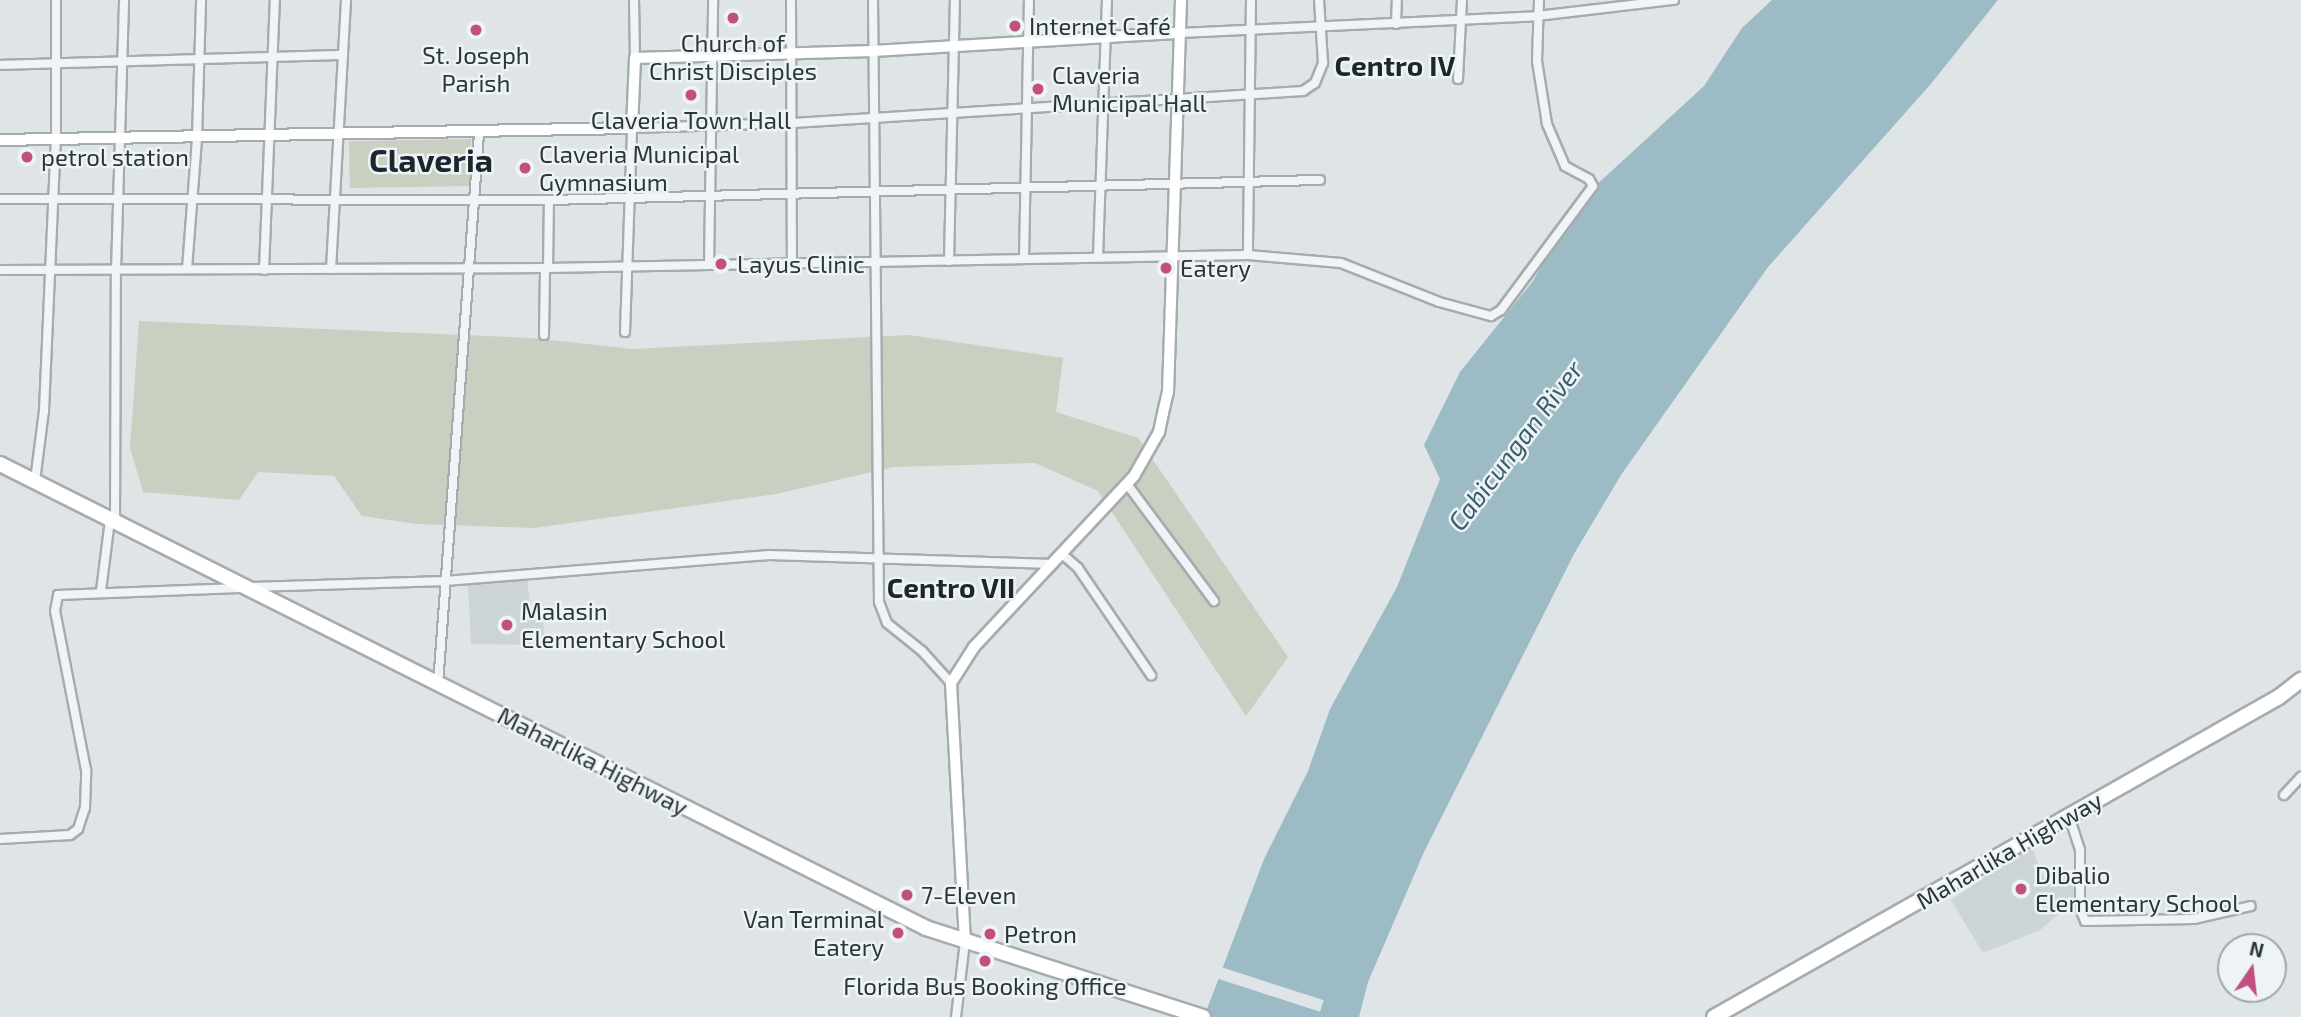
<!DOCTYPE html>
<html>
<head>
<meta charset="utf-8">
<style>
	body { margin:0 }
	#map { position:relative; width:2301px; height:1017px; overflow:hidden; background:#dfe4e7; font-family:"Exo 2",sans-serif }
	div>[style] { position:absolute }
	.built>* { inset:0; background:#cdd4d8 }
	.green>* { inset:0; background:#c9d0c1; transform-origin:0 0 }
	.water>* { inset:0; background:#9dbbc4 }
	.pier>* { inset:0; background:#dfe4e7; transform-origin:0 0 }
	.roads { filter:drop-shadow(2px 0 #a5acb0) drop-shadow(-2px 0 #a5acb0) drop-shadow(0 2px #a5acb0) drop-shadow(0 -2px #a5acb0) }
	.street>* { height:8px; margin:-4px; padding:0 4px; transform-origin:4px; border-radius:4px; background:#f1f4f6 }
	.secondary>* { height:10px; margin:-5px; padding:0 5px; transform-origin:5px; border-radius:5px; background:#fff }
	.highway>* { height:14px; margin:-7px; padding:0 7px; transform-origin:7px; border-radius:7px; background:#fff }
	.dots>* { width:19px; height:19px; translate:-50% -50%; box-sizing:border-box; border:4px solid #eef3f5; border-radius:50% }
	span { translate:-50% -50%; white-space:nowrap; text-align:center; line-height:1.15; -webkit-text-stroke:5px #eef3f5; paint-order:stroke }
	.poi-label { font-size:24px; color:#2a363c }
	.left { translate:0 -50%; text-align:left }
	.right { translate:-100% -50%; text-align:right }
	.street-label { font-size:24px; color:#2a363c }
	.water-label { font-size:26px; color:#385e6c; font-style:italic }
	.quarter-label { font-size:28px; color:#1c272d; font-weight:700 }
	.district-label { font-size:32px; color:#1c272d; font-weight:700 }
	.north { position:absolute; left:2217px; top:933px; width:70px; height:70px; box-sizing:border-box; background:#eef3f5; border:2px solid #a0a7ab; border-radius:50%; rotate:14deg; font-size:19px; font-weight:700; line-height:28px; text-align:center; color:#2a363c }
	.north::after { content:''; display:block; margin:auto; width:24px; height:32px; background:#c14f80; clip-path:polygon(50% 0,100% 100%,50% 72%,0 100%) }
</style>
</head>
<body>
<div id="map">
	<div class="built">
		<div style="clip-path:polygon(527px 578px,530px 607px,543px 605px,544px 645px,471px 644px,468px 583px)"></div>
		<div style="clip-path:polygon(2031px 846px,2044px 878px,2076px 871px,2074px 901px,2040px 930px,1983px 953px,1951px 900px)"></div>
	</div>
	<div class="green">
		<div style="left:471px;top:139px;width:47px;height:122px;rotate:89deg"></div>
		<div style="clip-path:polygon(139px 321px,531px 338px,633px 349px,909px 335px,1063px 358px,1056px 412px,1138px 438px,1288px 657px,1246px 716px,1098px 491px,1035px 463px,894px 467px,776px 494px,534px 528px,417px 524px,362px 516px,334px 476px,258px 472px,239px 500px,143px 492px,130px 448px)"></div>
	</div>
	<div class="water">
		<div style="clip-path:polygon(1772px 0,1998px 0,1930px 85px,1768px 267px,1621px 475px,1574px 554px,1424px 852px,1368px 982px,1359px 1017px,1204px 1017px,1264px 859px,1308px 771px,1330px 709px,1397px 587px,1440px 479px,1424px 445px,1460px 372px,1533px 281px,1580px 200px,1704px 86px,1742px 28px)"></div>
	</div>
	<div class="pier">
		<div style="left:1221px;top:967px;width:108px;height:12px;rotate:18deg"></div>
	</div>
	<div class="roads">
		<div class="street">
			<div style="left:634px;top:0;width:58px;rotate:89deg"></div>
			<div style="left:791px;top:0;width:263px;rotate:89.8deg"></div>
			<div style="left:873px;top:0;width:602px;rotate:89.43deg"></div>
			<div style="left:879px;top:602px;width:22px;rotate:69deg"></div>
			<div style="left:887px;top:623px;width:45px;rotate:38.7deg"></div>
			<div style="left:922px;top:651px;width:43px;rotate:47.8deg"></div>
			<div style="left:1251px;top:0;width:255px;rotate:90.7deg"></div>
			<div style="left:1248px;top:255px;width:93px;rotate:4.9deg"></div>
			<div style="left:1341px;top:263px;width:105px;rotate:21.7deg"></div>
			<div style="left:1439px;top:302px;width:54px;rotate:15.1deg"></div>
			<div style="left:1491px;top:316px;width:12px;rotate:-31deg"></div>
			<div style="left:1501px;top:310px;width:154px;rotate:-53.4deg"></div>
			<div style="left:1593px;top:186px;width:8px;rotate:-120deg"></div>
			<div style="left:1589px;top:179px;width:27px;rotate:-152deg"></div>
			<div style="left:1565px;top:166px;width:46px;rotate:-113.2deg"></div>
			<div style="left:1547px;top:124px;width:64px;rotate:-99deg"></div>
			<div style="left:1537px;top:61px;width:61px;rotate:-88.1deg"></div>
			<div style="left:1396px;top:24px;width:24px;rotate:-88deg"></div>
			<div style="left:1180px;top:33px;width:357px;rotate:-2.7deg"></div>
			<div style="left:1537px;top:16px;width:138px;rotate:-6.7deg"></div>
			<div style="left:0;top:65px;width:343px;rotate:-1.7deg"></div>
			<div style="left:1458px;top:79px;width:79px;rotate:-87.1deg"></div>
			<div style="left:0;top:199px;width:549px;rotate:0.1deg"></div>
			<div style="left:549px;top:200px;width:771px;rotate:-1.49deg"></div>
			<div style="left:1098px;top:257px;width:257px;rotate:-88deg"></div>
			<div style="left:1024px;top:259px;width:259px;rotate:-88.9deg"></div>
			<div style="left:949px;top:261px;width:261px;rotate:-88.7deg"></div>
			<div style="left:709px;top:265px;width:265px;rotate:-89.1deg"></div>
			<div style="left:548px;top:268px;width:68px;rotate:-89.2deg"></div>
			<div style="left:187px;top:269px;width:131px;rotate:-85.6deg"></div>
			<div style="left:197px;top:138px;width:138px;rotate:-88.3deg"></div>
			<div style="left:331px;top:269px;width:269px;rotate:-86.8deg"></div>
			<div style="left:0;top:270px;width:548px;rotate:-0.21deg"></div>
			<div style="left:548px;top:268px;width:700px;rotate:-1.06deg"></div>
			<div style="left:264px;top:270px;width:270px;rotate:-87.7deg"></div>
			<div style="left:625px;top:332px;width:204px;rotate:-88deg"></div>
			<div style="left:632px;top:128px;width:161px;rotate:-1.8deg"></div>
			<div style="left:793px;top:123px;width:511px;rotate:-3.59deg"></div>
			<div style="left:1303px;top:91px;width:14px;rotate:-34deg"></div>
			<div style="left:1315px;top:83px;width:22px;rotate:-68deg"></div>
			<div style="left:1323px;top:63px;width:63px;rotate:-93.6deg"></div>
			<div style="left:544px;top:335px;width:67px;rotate:-89.1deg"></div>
			<div style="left:35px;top:481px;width:71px;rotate:-82.7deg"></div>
			<div style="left:44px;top:411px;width:272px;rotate:-87.5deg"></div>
			<div style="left:56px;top:139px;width:139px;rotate:-90deg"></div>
			<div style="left:1127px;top:484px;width:146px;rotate:53.4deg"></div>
			<div style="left:115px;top:522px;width:250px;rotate:-89.8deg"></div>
			<div style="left:116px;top:272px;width:272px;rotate:-88.3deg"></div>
			<div style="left:1062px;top:554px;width:21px;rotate:41deg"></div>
			<div style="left:1078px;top:568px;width:130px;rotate:55.7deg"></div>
			<div style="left:252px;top:587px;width:193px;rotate:-1.8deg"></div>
			<div style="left:445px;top:581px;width:325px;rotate:-4.6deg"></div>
			<div style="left:769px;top:555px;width:284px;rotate:1.8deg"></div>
			<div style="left:101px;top:591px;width:72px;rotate:-82.8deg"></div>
			<div style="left:438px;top:684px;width:553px;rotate:-85.74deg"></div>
			<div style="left:2284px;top:795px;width:25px;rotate:-47deg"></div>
			<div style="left:2069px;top:816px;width:36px;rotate:72deg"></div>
			<div style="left:2080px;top:850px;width:59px;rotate:90deg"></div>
			<div style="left:2080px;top:909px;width:13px;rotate:67deg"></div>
			<div style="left:2085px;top:921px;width:109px;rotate:-1.1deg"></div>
			<div style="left:2194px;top:919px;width:58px;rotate:-12.8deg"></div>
			<div style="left:0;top:839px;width:70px;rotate:-3.3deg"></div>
			<div style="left:70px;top:835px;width:10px;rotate:-37deg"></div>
			<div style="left:78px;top:829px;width:22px;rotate:-72deg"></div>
			<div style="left:85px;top:808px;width:38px;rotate:-88deg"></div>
			<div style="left:86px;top:770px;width:162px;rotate:-101deg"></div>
			<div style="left:55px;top:611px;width:16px;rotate:-79deg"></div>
			<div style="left:58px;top:595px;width:181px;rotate:-2.2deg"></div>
			<div style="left:956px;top:1017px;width:76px;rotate:-83.2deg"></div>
		</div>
		<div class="secondary">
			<div style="left:0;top:140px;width:632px;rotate:-1.09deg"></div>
			<div style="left:632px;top:128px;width:70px;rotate:-87.5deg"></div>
			<div style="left:635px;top:58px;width:238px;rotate:-1.7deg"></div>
			<div style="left:873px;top:51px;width:308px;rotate:-3.4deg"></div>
			<div style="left:965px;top:942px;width:259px;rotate:-93.1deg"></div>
			<div style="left:951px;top:683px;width:43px;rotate:-57.4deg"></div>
			<div style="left:974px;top:647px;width:234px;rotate:-46.9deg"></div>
			<div style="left:1134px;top:476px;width:51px;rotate:-60.4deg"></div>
			<div style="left:1159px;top:432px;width:19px;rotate:-78deg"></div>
			<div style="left:1163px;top:413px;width:22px;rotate:-77deg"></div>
			<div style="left:1168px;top:392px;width:392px;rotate:-88.1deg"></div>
		</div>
		<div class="highway">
			<div style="left:0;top:464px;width:1036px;rotate:26.61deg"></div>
			<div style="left:926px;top:928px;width:291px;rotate:17.8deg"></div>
			<div style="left:1714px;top:1017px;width:649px;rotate:-29.53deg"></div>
			<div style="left:2279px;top:697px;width:28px;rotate:-38deg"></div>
		</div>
	</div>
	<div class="dots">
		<div style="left:733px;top:18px;background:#c14f80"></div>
		<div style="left:1015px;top:26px;background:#c14f80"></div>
		<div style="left:476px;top:30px;background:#c14f80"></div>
		<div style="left:1038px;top:89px;background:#c14f80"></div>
		<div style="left:691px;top:95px;background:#c14f80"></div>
		<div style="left:27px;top:157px;background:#c14f80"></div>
		<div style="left:525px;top:168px;background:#c14f80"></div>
		<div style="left:721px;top:264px;background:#c14f80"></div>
		<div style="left:1166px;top:268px;background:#c14f80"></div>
		<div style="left:507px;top:625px;background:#c14f80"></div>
		<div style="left:2021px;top:889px;background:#c14f80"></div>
		<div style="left:907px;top:895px;background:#c14f80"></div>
		<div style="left:898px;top:933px;background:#c14f80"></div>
		<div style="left:990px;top:934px;background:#c14f80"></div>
		<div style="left:985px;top:961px;background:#c14f80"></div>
	</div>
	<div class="poi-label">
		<span class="left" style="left:1029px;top:26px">Internet Café</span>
		<span style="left:733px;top:57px">Church of<br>Christ Disciples</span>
		<span style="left:476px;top:69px">St. Joseph<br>Parish</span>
		<span class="left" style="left:1052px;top:89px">Claveria<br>Municipal Hall</span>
		<span style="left:691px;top:120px">Claveria Town Hall</span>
		<span class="left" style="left:539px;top:168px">Claveria Municipal<br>Gymnasium</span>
		<span class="left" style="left:41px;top:157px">petrol station</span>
		<span class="left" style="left:737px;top:264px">Layus Clinic</span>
		<span class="left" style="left:1180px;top:268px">Eatery</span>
		<span class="left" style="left:521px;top:625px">Malasin<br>Elementary School</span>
		<span class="left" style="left:2035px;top:889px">Dibalio<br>Elementary School</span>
		<span class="left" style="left:921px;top:895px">7-Eleven</span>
		<span class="right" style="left:884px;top:933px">Van Terminal<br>Eatery</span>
		<span class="left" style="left:1004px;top:934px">Petron</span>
		<span style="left:985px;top:986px">Florida Bus Booking Office</span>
	</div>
	<div class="street-label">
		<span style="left:593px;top:761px;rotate:27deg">Maharlika Highway</span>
		<span style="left:2009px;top:850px;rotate:-30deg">Maharlika Highway</span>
	</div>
	<div class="water-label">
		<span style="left:1515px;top:445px;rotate:-53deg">Cabicungan River</span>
	</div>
	<div class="quarter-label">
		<span style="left:1395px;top:65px">Centro IV</span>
		<span style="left:951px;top:587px">Centro VII</span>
	</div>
	<div class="district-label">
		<span style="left:431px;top:159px">Claveria</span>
	</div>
	<div class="north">N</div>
</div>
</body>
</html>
